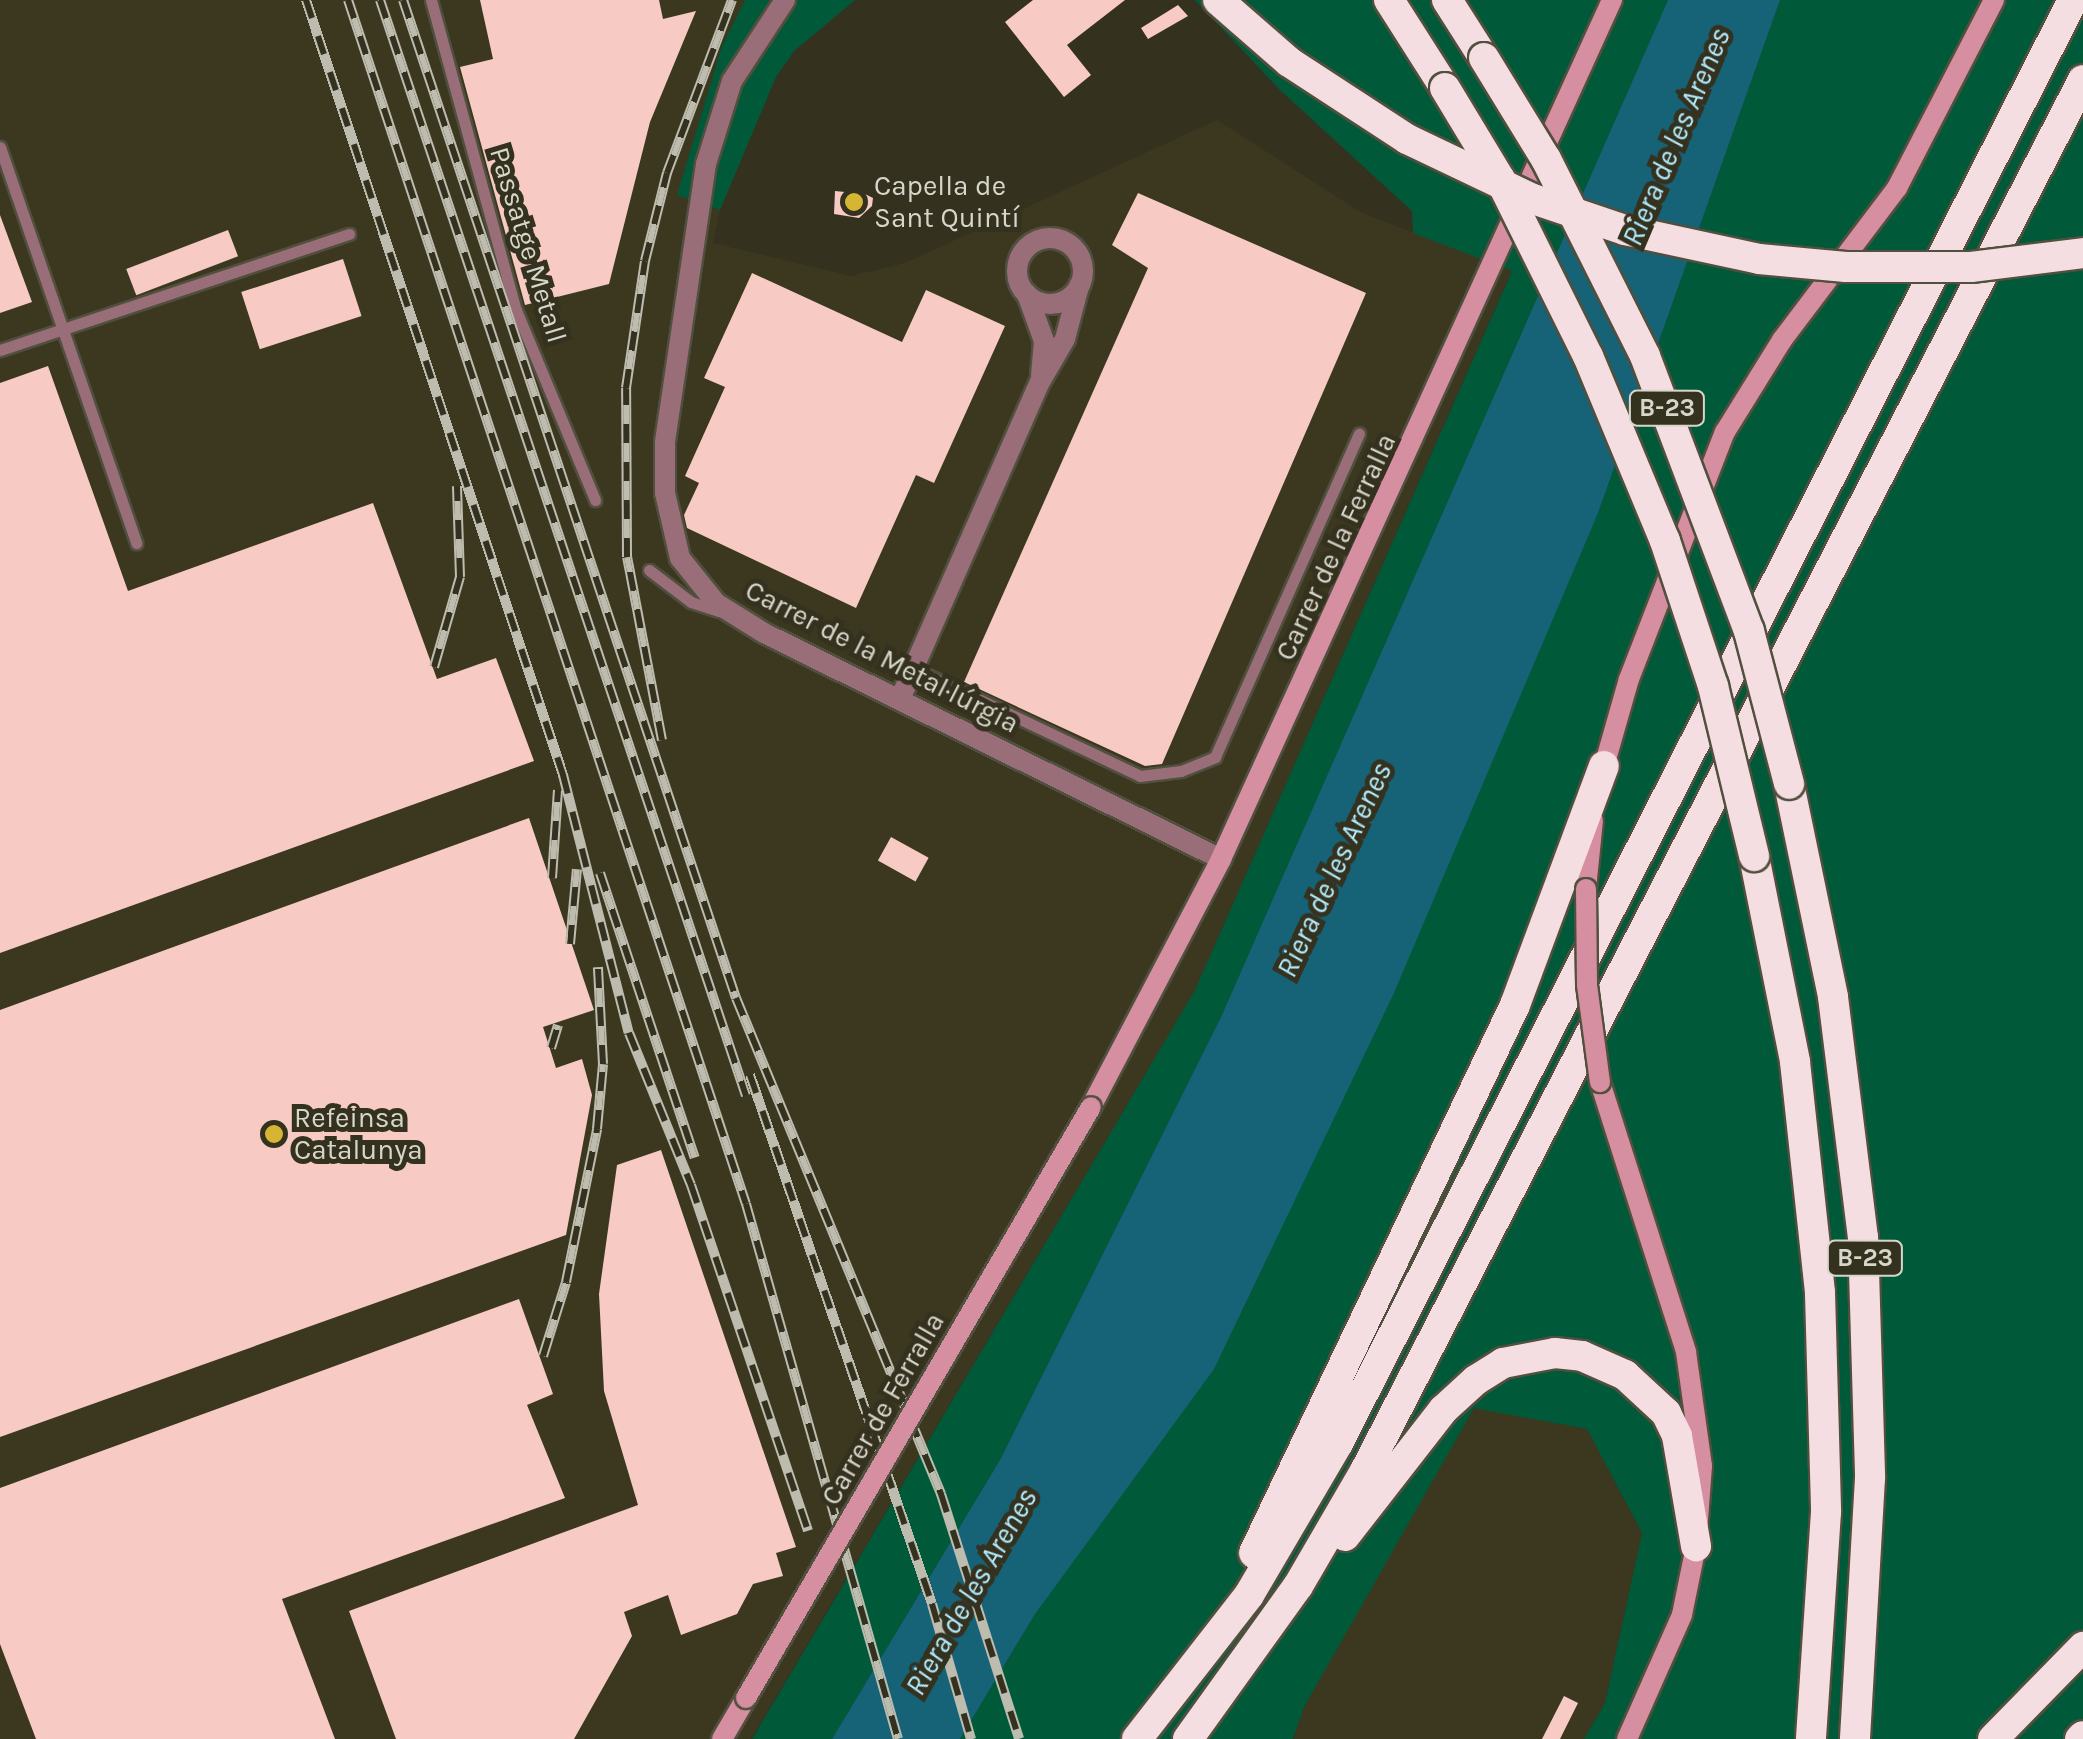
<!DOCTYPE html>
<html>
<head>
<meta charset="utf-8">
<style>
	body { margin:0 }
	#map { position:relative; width:2083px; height:1739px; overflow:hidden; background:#34311f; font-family:Karla,sans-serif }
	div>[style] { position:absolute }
	.built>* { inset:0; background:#3c381f }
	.green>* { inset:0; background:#005a3a }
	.water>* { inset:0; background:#166276 }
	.building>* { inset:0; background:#f7cbc4; transform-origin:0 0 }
	.roads { filter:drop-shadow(2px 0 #514f3e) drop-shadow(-2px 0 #514f3e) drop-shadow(0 2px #514f3e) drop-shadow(0 -2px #514f3e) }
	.lane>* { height:11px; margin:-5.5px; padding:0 5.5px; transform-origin:5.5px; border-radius:5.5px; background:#9a6e78 }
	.street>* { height:20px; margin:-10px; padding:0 10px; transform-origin:10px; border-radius:10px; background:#9a6e78 }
	.street>.ring { margin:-10px; padding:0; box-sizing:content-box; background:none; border:20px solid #9a6e78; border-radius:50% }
	.secondary>* { height:20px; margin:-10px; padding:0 10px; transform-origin:10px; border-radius:10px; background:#d58fa0 }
	.highway>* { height:30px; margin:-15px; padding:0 15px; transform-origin:15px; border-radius:15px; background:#f5dee2 }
	.rail>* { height:10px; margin-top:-5px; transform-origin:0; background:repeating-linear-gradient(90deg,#34311f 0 19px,#bdbcaf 0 38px); box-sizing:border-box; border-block:2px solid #bdbcaf }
	.bridges { filter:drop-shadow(2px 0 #514f3e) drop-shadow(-2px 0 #514f3e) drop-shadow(0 2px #514f3e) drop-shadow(0 -2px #514f3e) }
	.secondary-bridge>* { height:20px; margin:-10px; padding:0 10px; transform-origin:10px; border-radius:10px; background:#d58fa0 }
	.highway-bridge>* { height:30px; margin:-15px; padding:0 15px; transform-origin:15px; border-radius:15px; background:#f5dee2 }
	.dots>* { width:28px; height:28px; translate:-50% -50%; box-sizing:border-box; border:5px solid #34311f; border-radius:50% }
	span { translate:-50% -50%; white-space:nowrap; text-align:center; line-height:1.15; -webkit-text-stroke:10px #34311f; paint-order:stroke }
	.shield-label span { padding:2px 8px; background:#34311f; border:2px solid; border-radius:8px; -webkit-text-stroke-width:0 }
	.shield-label { font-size:25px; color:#d7d6ca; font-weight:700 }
	.poi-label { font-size:28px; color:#d7d6ca }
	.left { translate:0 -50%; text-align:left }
	.street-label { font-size:28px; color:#d7d6ca }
	.water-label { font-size:30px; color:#b0e9fb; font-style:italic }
</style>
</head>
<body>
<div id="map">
	<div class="built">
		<div style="clip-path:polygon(0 0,745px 0,722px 46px,678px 195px,720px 210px,713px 243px,851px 276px,905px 263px,1217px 120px,1362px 213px,1512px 270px,1195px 990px,751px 1739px,0 1739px)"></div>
		<div style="clip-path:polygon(1473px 1407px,1587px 1429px,1642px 1533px,1605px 1703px,1584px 1739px,1293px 1739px,1304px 1707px)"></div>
	</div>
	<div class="green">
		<div style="clip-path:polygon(745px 0,855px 0,794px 51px,776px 77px,720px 210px,677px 195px,722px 46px)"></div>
		<div style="clip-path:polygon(1195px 0,1668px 0,1221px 1017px,1000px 1460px,832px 1739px,752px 1739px,1195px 990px,1512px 271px,1413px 233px,1412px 211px,1280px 90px)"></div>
		<div style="clip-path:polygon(1780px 0,2083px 0,2083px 1739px,1584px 1739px,1605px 1703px,1642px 1533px,1587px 1429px,1474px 1408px,1304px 1707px,1293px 1739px,960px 1739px,1035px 1614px,1598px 513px)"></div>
	</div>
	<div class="water">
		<div style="clip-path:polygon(1668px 0,1780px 0,1598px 513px,1393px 995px,1214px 1369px,1035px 1614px,960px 1739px,832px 1739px,1000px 1460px,1221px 1017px)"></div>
	</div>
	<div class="building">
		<div style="clip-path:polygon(480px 0,659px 0,663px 19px,696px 11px,650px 122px,609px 284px,525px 305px,460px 67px,493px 59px)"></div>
		<div style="clip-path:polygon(1033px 0,1125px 0,1067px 45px,1091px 75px,1064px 97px,1005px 22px)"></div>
		<div style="clip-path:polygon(1178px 5px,1188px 16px,1148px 39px,1141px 28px)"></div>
		<div style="clip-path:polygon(835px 191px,865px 194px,873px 198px,872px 206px,859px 218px,834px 214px)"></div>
		<div style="clip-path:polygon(1138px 193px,1366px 293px,1162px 764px,1145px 766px,964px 682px,1148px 268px,1112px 245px)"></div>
		<div style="clip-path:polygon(0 215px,32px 302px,0 313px)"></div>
		<div style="left:228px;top:230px;width:28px;height:109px;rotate:69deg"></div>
		<div style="left:343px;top:259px;width:60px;height:107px;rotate:72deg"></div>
		<div style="clip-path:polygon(752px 273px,902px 342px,926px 290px,1005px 326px,934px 483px,916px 475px,856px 608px,687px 528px,684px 515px,699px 483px,685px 476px,725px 387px,704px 378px)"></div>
		<div style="clip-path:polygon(48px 366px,128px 591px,373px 503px,437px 679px,496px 658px,534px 761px,0 953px,0 383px)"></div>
		<div style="clip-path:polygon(529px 818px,594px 1010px,543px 1027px,556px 1068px,582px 1059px,592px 1095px,566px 1235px,0 1437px,0 1010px)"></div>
		<div style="left:891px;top:837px;width:43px;height:27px;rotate:29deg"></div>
		<div style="clip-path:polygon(661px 1150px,796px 1547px,776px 1553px,783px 1576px,753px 1584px,737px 1614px,681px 1635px,668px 1595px,624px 1612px,632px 1636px,574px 1739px,396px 1739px,349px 1611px,638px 1505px,604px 1391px,599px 1294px,617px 1165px)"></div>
		<div style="clip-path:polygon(519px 1299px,553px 1394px,527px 1405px,565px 1498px,282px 1599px,335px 1739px,36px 1739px,0 1644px,0 1488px)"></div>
		<div style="clip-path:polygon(1564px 1696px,1578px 1703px,1560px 1739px,1542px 1739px)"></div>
	</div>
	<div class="roads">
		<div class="lane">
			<div style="left:431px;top:0;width:321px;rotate:74.7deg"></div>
			<div style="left:516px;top:310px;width:206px;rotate:67.4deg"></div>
			<div style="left:0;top:147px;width:419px;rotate:71deg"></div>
			<div style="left:0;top:350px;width:368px;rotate:-18.4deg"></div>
			<div style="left:649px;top:570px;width:53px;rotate:37.3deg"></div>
			<div style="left:691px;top:602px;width:29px;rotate:18deg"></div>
			<div style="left:913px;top:668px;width:251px;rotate:25.4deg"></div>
			<div style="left:1140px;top:776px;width:41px;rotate:-7deg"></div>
			<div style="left:1181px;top:771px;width:37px;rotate:-22deg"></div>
			<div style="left:1215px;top:757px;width:354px;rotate:-66deg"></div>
		</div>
		<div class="street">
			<div style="left:785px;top:0;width:97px;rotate:123.2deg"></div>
			<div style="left:732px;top:81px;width:87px;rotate:107.4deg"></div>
			<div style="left:706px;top:164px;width:282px;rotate:98.4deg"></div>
			<div style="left:665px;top:443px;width:50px;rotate:90deg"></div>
			<div style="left:665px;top:493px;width:67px;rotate:77deg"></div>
			<div style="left:680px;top:558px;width:58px;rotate:51.3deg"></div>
			<div style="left:716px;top:603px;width:57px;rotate:32deg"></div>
			<div style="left:764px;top:633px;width:510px;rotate:26.31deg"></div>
			<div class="ring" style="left:1017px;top:238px;width:46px;height:46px"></div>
			<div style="left:1027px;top:294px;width:50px;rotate:70.1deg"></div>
			<div style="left:1044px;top:341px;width:34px;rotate:95deg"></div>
			<div style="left:900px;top:699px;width:347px;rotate:-66.2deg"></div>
			<div style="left:1040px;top:382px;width:50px;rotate:-59.8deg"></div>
			<div style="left:1065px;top:339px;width:55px;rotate:-75.2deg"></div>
		</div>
		<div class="secondary">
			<div style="left:1601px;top:777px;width:102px;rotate:-74.1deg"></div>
			<div style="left:1629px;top:679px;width:265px;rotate:-68.8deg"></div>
			<div style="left:1725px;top:432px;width:108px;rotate:-58.2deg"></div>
			<div style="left:1782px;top:340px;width:191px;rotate:-52.9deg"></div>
			<div style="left:1897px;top:188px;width:212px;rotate:-62.7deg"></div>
			<div style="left:1586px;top:889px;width:69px;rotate:-84.2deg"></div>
			<div style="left:1600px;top:1082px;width:283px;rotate:72.3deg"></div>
			<div style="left:1686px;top:1352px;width:115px;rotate:82deg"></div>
			<div style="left:1702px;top:1466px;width:80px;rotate:94.3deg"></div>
			<div style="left:1696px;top:1546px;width:70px;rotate:101.5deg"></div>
			<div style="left:1682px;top:1615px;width:136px;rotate:113.9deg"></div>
			<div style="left:1091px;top:1107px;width:280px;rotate:-62.3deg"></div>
			<div style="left:1221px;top:859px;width:944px;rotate:-65.53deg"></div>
			<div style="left:722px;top:1739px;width:48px;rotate:-59.7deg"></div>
		</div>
		<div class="highway">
			<div style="left:1389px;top:0;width:104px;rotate:57.5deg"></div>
			<div style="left:1447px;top:0;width:69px;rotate:57.5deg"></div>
			<div style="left:1789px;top:784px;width:217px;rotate:78.3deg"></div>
			<div style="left:1833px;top:997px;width:242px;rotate:82.9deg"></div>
			<div style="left:1863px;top:1237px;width:241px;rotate:88.3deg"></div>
			<div style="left:1870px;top:1478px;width:261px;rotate:93.3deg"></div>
			<div style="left:1754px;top:856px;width:210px;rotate:78.7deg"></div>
			<div style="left:1795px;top:1062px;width:232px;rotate:83.8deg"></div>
			<div style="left:1820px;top:1293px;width:219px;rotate:88.4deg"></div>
			<div style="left:1826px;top:1512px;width:227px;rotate:93.8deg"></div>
			<div style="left:1345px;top:1536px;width:160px;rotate:-52.1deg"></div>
			<div style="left:1443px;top:1410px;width:45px;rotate:-42.3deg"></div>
			<div style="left:1476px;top:1380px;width:32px;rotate:-32deg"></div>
			<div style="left:1503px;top:1363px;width:53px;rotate:-10.9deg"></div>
			<div style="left:1555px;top:1353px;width:27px;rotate:6deg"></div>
			<div style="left:1582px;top:1356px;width:47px;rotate:23.8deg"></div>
			<div style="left:1625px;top:1375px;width:56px;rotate:42.8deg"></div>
			<div style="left:1666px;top:1413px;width:25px;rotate:64deg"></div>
			<div style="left:1677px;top:1436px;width:112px;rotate:80.2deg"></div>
			<div style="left:1254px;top:1553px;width:607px;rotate:-64.53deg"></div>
			<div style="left:1515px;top:1005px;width:255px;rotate:-69.6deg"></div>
			<div style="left:1137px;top:1739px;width:182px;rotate:-52.1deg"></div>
			<div style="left:1249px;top:1595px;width:174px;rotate:-59.6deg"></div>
			<div style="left:1337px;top:1445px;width:1622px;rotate:-63.01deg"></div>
			<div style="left:1188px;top:1739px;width:188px;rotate:-54.3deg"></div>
			<div style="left:1298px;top:1586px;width:135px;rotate:-59.8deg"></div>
			<div style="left:1366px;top:1469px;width:1563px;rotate:-62.7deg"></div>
			<div style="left:1993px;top:1739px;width:129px;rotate:-45.6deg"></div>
			<div style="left:2080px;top:1739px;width:4px;rotate:-45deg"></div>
		</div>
	</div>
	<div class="rail">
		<div style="left:306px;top:0;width:817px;rotate:71.65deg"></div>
		<div style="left:563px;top:775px;width:266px;rotate:75.7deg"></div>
		<div style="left:629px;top:1033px;width:164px;rotate:67.8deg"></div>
		<div style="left:691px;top:1185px;width:365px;rotate:71.3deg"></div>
		<div style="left:348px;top:0;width:1268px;rotate:71.71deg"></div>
		<div style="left:746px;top:1204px;width:556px;rotate:74.14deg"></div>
		<div style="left:380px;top:0;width:1155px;rotate:71.53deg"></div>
		<div style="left:403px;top:0;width:1052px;rotate:71.55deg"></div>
		<div style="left:736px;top:998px;width:537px;rotate:67.54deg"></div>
		<div style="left:941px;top:1494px;width:257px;rotate:72.3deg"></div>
		<div style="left:434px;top:667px;width:94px;rotate:-73.9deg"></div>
		<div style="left:460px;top:577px;width:91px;rotate:-91.9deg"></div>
		<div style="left:662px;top:740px;width:186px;rotate:-100.8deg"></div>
		<div style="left:627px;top:557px;width:169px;rotate:-90.3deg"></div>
		<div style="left:626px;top:388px;width:128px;rotate:-81.5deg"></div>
		<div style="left:645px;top:261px;width:91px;rotate:-76deg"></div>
		<div style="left:667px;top:173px;width:185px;rotate:-69.4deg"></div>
		<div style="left:600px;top:873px;width:300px;rotate:71.6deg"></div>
		<div style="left:552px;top:878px;width:88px;rotate:-86.1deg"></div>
		<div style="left:570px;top:944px;width:75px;rotate:-84.7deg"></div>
		<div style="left:551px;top:1048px;width:24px;rotate:-73deg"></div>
		<div style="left:750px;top:1075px;width:559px;rotate:71.01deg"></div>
		<div style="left:932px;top:1604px;width:141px;rotate:73.9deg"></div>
		<div style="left:543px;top:1356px;width:77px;rotate:-72.7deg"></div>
		<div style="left:566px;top:1282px;width:156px;rotate:-78.5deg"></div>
		<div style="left:597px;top:1129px;width:65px;rotate:-84.7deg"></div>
		<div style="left:603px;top:1064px;width:97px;rotate:-93deg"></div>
	</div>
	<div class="bridges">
		<div class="secondary-bridge">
			<div style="left:1586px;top:889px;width:96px;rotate:89.4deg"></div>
			<div style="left:1587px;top:985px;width:98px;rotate:82.4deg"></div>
			<div style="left:746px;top:1698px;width:684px;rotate:-59.73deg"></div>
		</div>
		<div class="highway-bridge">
			<div style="left:1218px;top:0;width:94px;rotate:41.1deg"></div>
			<div style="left:1289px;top:62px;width:141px;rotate:33.1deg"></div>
			<div style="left:1407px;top:139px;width:140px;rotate:25.5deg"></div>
			<div style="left:1533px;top:199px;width:97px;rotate:18.6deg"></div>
			<div style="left:1625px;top:230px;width:137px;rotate:12.2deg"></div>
			<div style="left:1759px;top:259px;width:87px;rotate:5.3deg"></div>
			<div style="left:1846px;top:267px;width:125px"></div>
			<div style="left:1971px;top:267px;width:113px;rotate:-7.1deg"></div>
			<div style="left:1484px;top:58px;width:119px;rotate:58.5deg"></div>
			<div style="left:1546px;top:159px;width:220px;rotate:63.3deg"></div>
			<div style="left:1645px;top:356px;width:294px;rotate:69.3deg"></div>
			<div style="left:1749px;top:631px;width:158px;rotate:75.3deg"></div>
			<div style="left:1445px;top:88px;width:106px;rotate:58.9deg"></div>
			<div style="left:1500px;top:179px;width:198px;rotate:63.6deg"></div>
			<div style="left:1588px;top:356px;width:200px;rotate:67.4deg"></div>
			<div style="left:1665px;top:541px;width:153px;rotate:71.7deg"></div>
			<div style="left:1713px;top:686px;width:175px;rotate:76.4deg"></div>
		</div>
	</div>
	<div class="dots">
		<div style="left:854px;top:202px;background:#d6b534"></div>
		<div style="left:274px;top:1134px;background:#d6b534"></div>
	</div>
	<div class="shield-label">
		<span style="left:1667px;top:408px">B-23</span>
		<span style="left:1865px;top:1258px">B-23</span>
	</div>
	<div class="poi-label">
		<span class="left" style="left:874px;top:202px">Capella de<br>Sant Quintí</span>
		<span class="left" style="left:294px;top:1134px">Refeinsa<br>Catalunya</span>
	</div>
	<div class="street-label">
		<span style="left:528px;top:245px;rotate:73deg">Passatge Metall</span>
		<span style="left:1336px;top:547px;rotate:-65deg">Carrer de la Ferralla</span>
		<span style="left:882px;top:657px;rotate:27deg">Carrer de la Metal·lúrgia</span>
		<span style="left:883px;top:1409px;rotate:-60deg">Carrer de Ferralla</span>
	</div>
	<div class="water-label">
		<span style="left:1676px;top:137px;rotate:-67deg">Riera de les Arenes</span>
		<span style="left:1334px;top:870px;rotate:-65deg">Riera de les Arenes</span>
		<span style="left:971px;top:1592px;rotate:-60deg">Riera de les Arenes</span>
	</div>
</div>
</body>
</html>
